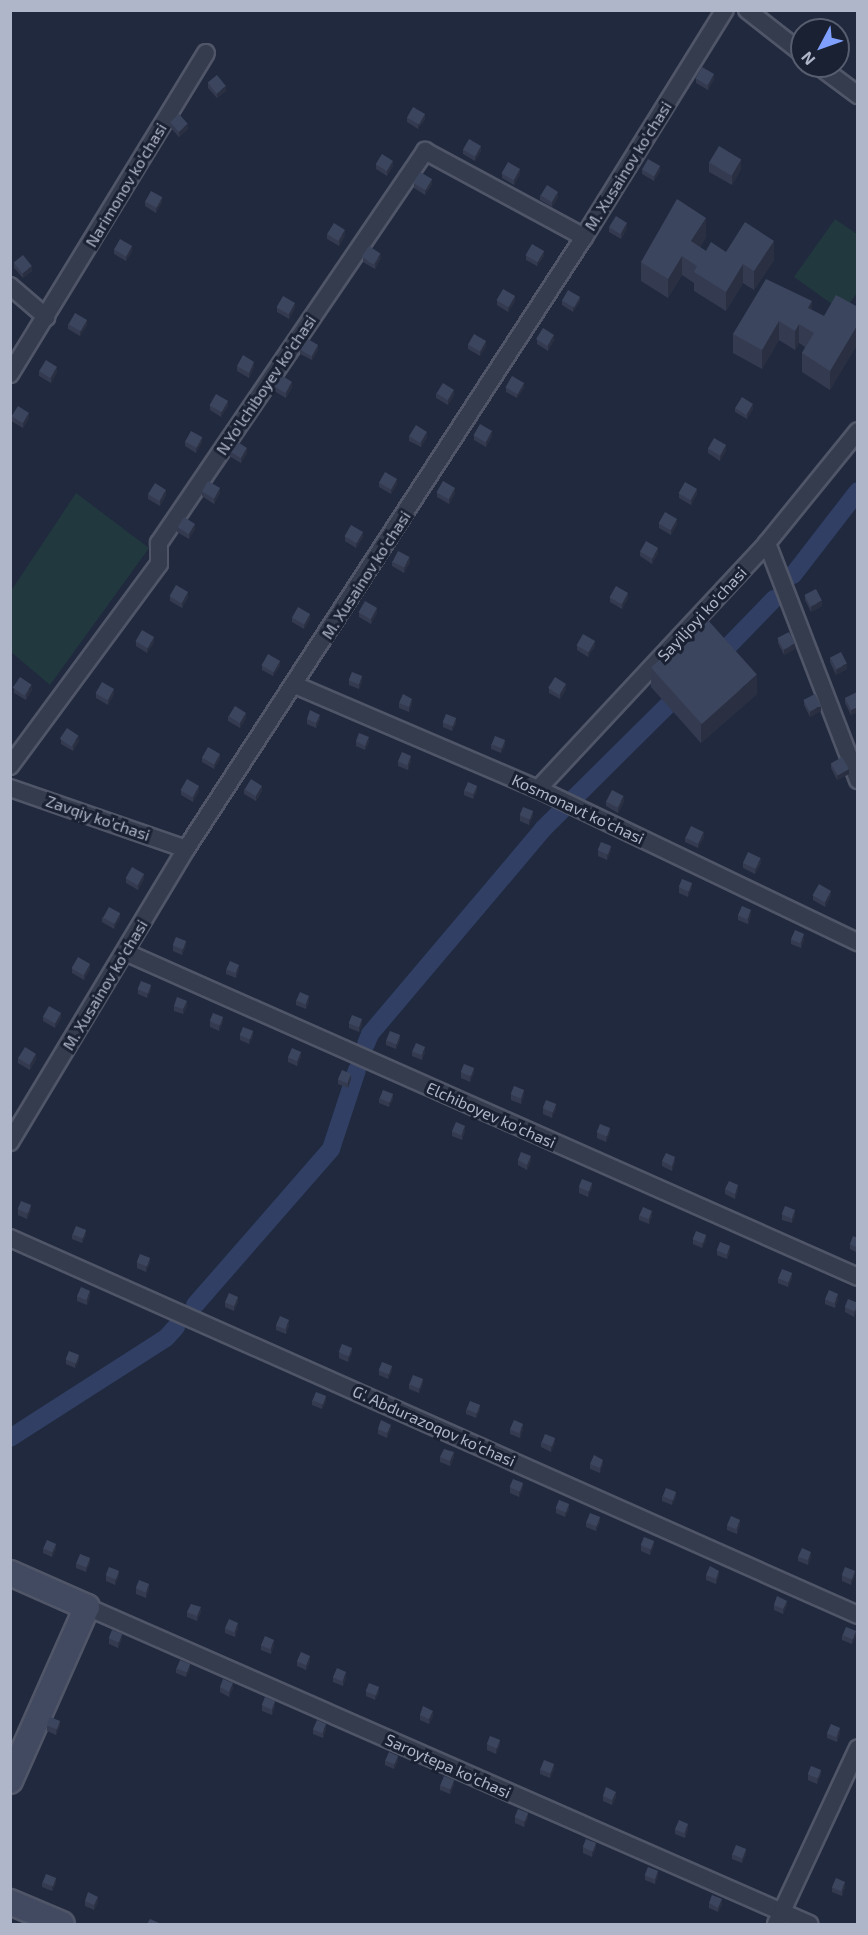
<!DOCTYPE html>
<html>
<head>
<meta charset="utf-8">
<style>
	body { margin:0 }
	#map { position:relative; width:868px; height:1935px; overflow:hidden; background:#20293e; font-family:"Exo 2",sans-serif }
	div>[style] { position:absolute }
	.green>* { inset:0; background:#22383f }
	.canal>* { height:18px; margin:-9px; padding:0 9px; transform-origin:9px; border-radius:9px; background:#313f64 }
	.roads { filter:drop-shadow(2px 0 #505668) drop-shadow(-2px 0 #505668) drop-shadow(0 2px #505668) drop-shadow(0 -2px #505668) }
	.minor>* { height:16px; margin:-8px; padding:0 8px; transform-origin:8px; border-radius:8px; background:#343c4e }
	.secondary>* { height:24px; margin:-12px; padding:0 12px; transform-origin:12px; border-radius:12px; background:#424a61 }
	.wall>* { inset:0; background:#343b51 }
	.shaded-wall>* { inset:0; background:#2a3042 }
	.building>* { inset:0; background:#3c455e; transform-origin:0 0 }
	span { translate:-50% -50%; white-space:nowrap; text-align:center; line-height:1.15; -webkit-text-stroke:6px #1a2132; paint-order:stroke }
	.street-label { font-size:16px; color:#b0b6c9 }
	.frame { position:absolute; inset:0; border:12px solid #b0b6c9; pointer-events:none }
	.north { position:absolute; left:790px; top:18px; width:60px; height:60px; box-sizing:border-box; background:#1a2132; border:2px solid #565d6e; border-radius:50%; rotate:229deg; font-size:16px; font-weight:700; line-height:24px; text-align:center; color:#b0b6c9 }
	.north::after { content:''; display:block; margin:auto; width:21px; height:27px; background:#7fa0ff; clip-path:polygon(50% 0,100% 100%,50% 72%,0 100%) }
</style>
</head>
<body>
<div id="map">
	<div class="green">
		<div style="clip-path:polygon(835px 219px,857px 234px,857px 293px,843px 312px,794px 277px)"></div>
		<div style="clip-path:polygon(76px 493px,149px 548px,50px 685px,11px 652px,11px 591px)"></div>
	</div>
	<div class="canal">
		<div style="left:793px;top:575px;width:106px;rotate:-52.3deg"></div>
		<div style="left:713px;top:662px;width:88px;rotate:-45.9deg"></div>
		<div style="left:366px;top:1044px;width:11px;rotate:-68deg"></div>
		<div style="left:370px;top:1034px;width:268px;rotate:-49.8deg"></div>
		<div style="left:543px;top:829px;width:199px;rotate:-44.8deg"></div>
		<div style="left:195px;top:1305px;width:207px;rotate:-48.9deg"></div>
		<div style="left:331px;top:1149px;width:83px;rotate:-71.8deg"></div>
		<div style="left:10px;top:1438px;width:185px;rotate:-32.7deg"></div>
		<div style="left:166px;top:1338px;width:15px;rotate:-48deg"></div>
	</div>
	<div class="roads">
		<div class="minor">
			<div style="left:747px;top:10px;width:70px;rotate:38deg"></div>
			<div style="left:819px;top:66px;width:49px;rotate:36.6deg"></div>
			<div style="left:10px;top:286px;width:48px;rotate:40.7deg"></div>
			<div style="left:10px;top:374px;width:376px;rotate:-58.6deg"></div>
			<div style="left:767px;top:543px;width:254px;rotate:69deg"></div>
			<div style="left:295px;top:685px;width:264px;rotate:23.2deg"></div>
			<div style="left:538px;top:789px;width:355px;rotate:25.6deg"></div>
			<div style="left:10px;top:766px;width:251px;rotate:-53.6deg"></div>
			<div style="left:159px;top:564px;width:21px;rotate:-90deg"></div>
			<div style="left:159px;top:543px;width:474px;rotate:-55.8deg"></div>
			<div style="left:425px;top:151px;width:181px;rotate:28.4deg"></div>
			<div style="left:10px;top:788px;width:186px;rotate:19.1deg"></div>
			<div style="left:538px;top:789px;width:336px;rotate:-47deg"></div>
			<div style="left:767px;top:543px;width:144px;rotate:-50.9deg"></div>
			<div style="left:125px;top:952px;width:802px;rotate:23.91deg"></div>
			<div style="left:10px;top:1142px;width:342px;rotate:-59deg"></div>
			<div style="left:186px;top:849px;width:730px;rotate:-56.96deg"></div>
			<div style="left:584px;top:237px;width:267px;rotate:-58.2deg"></div>
			<div style="left:10px;top:1238px;width:928px;rotate:23.97deg"></div>
			<div style="left:87px;top:1607px;width:789px;rotate:23.7deg"></div>
			<div style="left:776px;top:1924px;width:194px;rotate:-65deg"></div>
		</div>
		<div class="secondary">
			<div style="left:10px;top:1573px;width:84px;rotate:23.8deg"></div>
			<div style="left:87px;top:1607px;width:190px;rotate:113.9deg"></div>
			<div style="left:10px;top:1902px;width:56px;rotate:22.9deg"></div>
		</div>
	</div>
	<div class="wall">
		<div style="clip-path:polygon(696px 78px,714px 79px,708px 90px,696px 83px)"></div>
		<div style="clip-path:polygon(208px 83px,226px 91px,217px 98px,208px 88px)"></div>
		<div style="clip-path:polygon(407px 117px,425px 119px,418px 129px,407px 122px)"></div>
		<div style="clip-path:polygon(170px 122px,188px 129px,179px 137px,170px 127px)"></div>
		<div style="clip-path:polygon(463px 149px,481px 151px,475px 161px,463px 154px)"></div>
		<div style="clip-path:polygon(709px 162px,741px 169px,732px 185px,709px 172px)"></div>
		<div style="clip-path:polygon(376px 164px,393px 166px,387px 176px,376px 169px)"></div>
		<div style="clip-path:polygon(642px 169px,660px 171px,654px 181px,642px 174px)"></div>
		<div style="clip-path:polygon(502px 173px,520px 174px,514px 185px,502px 178px)"></div>
		<div style="clip-path:polygon(414px 183px,432px 184px,425px 195px,414px 188px)"></div>
		<div style="clip-path:polygon(540px 195px,558px 197px,552px 207px,540px 200px)"></div>
		<div style="clip-path:polygon(145px 201px,162px 202px,156px 213px,145px 206px)"></div>
		<div style="clip-path:polygon(609px 227px,627px 228px,621px 239px,609px 232px)"></div>
		<div style="clip-path:polygon(327px 234px,345px 235px,339px 246px,327px 239px)"></div>
		<div style="clip-path:polygon(706px 237px,700px 247px,706px 251px,726px 252px,774px 260px,754px 290px,743px 283px,726px 311px,694px 291px,694px 283px,682px 275px,668px 298px,641px 281px,641px 262px)"></div>
		<div style="clip-path:polygon(114px 249px,132px 251px,126px 261px,114px 254px)"></div>
		<div style="clip-path:polygon(526px 255px,544px 256px,537px 266px,526px 260px)"></div>
		<div style="clip-path:polygon(363px 257px,381px 258px,375px 269px,363px 262px)"></div>
		<div style="clip-path:polygon(14px 263px,32px 271px,23px 278px,14px 268px)"></div>
		<div style="clip-path:polygon(497px 300px,515px 301px,508px 312px,497px 305px)"></div>
		<div style="clip-path:polygon(562px 300px,580px 301px,573px 312px,562px 305px)"></div>
		<div style="clip-path:polygon(277px 307px,295px 308px,289px 319px,277px 312px)"></div>
		<div style="clip-path:polygon(858px 307px,858px 343px,830px 390px,802px 372px,802px 353px,805px 347px,799px 343px,795px 350px,779px 340px,762px 369px,733px 353px,733px 334px,812px 310px,824px 316px)"></div>
		<div style="clip-path:polygon(68px 324px,87px 325px,80px 336px,68px 329px)"></div>
		<div style="clip-path:polygon(537px 339px,554px 340px,548px 351px,537px 344px)"></div>
		<div style="clip-path:polygon(468px 344px,486px 346px,480px 356px,468px 349px)"></div>
		<div style="clip-path:polygon(300px 349px,318px 350px,312px 360px,300px 354px)"></div>
		<div style="clip-path:polygon(237px 366px,254px 367px,249px 378px,237px 371px)"></div>
		<div style="clip-path:polygon(39px 371px,57px 372px,51px 383px,39px 376px)"></div>
		<div style="clip-path:polygon(274px 386px,292px 387px,286px 398px,274px 391px)"></div>
		<div style="clip-path:polygon(506px 387px,524px 388px,517px 398px,506px 392px)"></div>
		<div style="clip-path:polygon(436px 393px,454px 395px,448px 405px,436px 398px)"></div>
		<div style="clip-path:polygon(210px 405px,228px 406px,221px 417px,210px 410px)"></div>
		<div style="clip-path:polygon(735px 408px,753px 409px,747px 419px,735px 412px)"></div>
		<div style="clip-path:polygon(11px 416px,29px 418px,23px 428px,11px 421px)"></div>
		<div style="clip-path:polygon(474px 435px,492px 436px,486px 447px,474px 440px)"></div>
		<div style="clip-path:polygon(409px 436px,427px 437px,421px 447px,409px 441px)"></div>
		<div style="clip-path:polygon(185px 441px,202px 442px,196px 453px,185px 446px)"></div>
		<div style="clip-path:polygon(708px 448px,726px 450px,720px 461px,708px 453px)"></div>
		<div style="clip-path:polygon(229px 451px,247px 453px,241px 463px,229px 456px)"></div>
		<div style="clip-path:polygon(379px 482px,397px 484px,391px 494px,379px 487px)"></div>
		<div style="clip-path:polygon(202px 491px,220px 493px,214px 504px,202px 496px)"></div>
		<div style="clip-path:polygon(437px 492px,455px 493px,449px 504px,437px 497px)"></div>
		<div style="clip-path:polygon(679px 493px,697px 494px,691px 505px,679px 498px)"></div>
		<div style="clip-path:polygon(148px 494px,166px 495px,160px 506px,148px 499px)"></div>
		<div style="clip-path:polygon(659px 523px,677px 524px,671px 535px,659px 528px)"></div>
		<div style="clip-path:polygon(177px 527px,195px 529px,189px 539px,177px 532px)"></div>
		<div style="clip-path:polygon(345px 536px,363px 537px,356px 548px,345px 541px)"></div>
		<div style="clip-path:polygon(640px 551px,658px 553px,652px 564px,640px 556px)"></div>
		<div style="clip-path:polygon(392px 561px,410px 562px,404px 573px,392px 566px)"></div>
		<div style="clip-path:polygon(805px 595px,822px 606px,811px 612px,805px 600px)"></div>
		<div style="clip-path:polygon(170px 596px,188px 597px,182px 608px,170px 601px)"></div>
		<div style="clip-path:polygon(610px 597px,628px 598px,622px 609px,610px 602px)"></div>
		<div style="clip-path:polygon(359px 612px,377px 613px,371px 624px,359px 617px)"></div>
		<div style="clip-path:polygon(292px 617px,310px 619px,304px 629px,292px 622px)"></div>
		<div style="clip-path:polygon(778px 638px,795px 649px,784px 655px,778px 643px)"></div>
		<div style="clip-path:polygon(136px 641px,154px 642px,147px 653px,136px 646px)"></div>
		<div style="clip-path:polygon(577px 645px,595px 646px,588px 657px,577px 650px)"></div>
		<div style="clip-path:polygon(830px 657px,847px 669px,836px 675px,830px 662px)"></div>
		<div style="clip-path:polygon(262px 665px,280px 666px,273px 676px,262px 670px)"></div>
		<div style="clip-path:polygon(651px 668px,757px 694px,701px 743px,651px 687px)"></div>
		<div style="clip-path:polygon(349px 680px,362px 681px,359px 689px,349px 685px)"></div>
		<div style="clip-path:polygon(14px 688px,32px 690px,26px 700px,14px 693px)"></div>
		<div style="clip-path:polygon(549px 688px,566px 689px,560px 699px,549px 693px)"></div>
		<div style="clip-path:polygon(96px 693px,114px 694px,108px 705px,96px 698px)"></div>
		<div style="clip-path:polygon(858px 694px,858px 712px,851px 715px,845px 703px,845px 698px)"></div>
		<div style="clip-path:polygon(804px 700px,821px 711px,810px 717px,804px 705px)"></div>
		<div style="clip-path:polygon(399px 703px,412px 704px,409px 712px,399px 708px)"></div>
		<div style="clip-path:polygon(228px 716px,246px 718px,240px 728px,228px 721px)"></div>
		<div style="clip-path:polygon(307px 719px,320px 719px,316px 728px,307px 724px)"></div>
		<div style="clip-path:polygon(443px 722px,456px 723px,452px 731px,443px 727px)"></div>
		<div style="clip-path:polygon(61px 739px,79px 741px,73px 751px,61px 744px)"></div>
		<div style="clip-path:polygon(356px 741px,369px 742px,365px 750px,356px 746px)"></div>
		<div style="clip-path:polygon(491px 744px,505px 745px,501px 753px,491px 749px)"></div>
		<div style="clip-path:polygon(202px 757px,220px 759px,214px 769px,202px 762px)"></div>
		<div style="clip-path:polygon(398px 761px,411px 761px,408px 770px,398px 766px)"></div>
		<div style="clip-path:polygon(831px 763px,849px 774px,837px 780px,831px 768px)"></div>
		<div style="clip-path:polygon(244px 789px,262px 791px,256px 801px,244px 794px)"></div>
		<div style="clip-path:polygon(181px 790px,199px 791px,193px 802px,181px 795px)"></div>
		<div style="clip-path:polygon(464px 790px,477px 791px,473px 799px,464px 795px)"></div>
		<div style="clip-path:polygon(606px 801px,624px 801px,618px 813px,606px 806px)"></div>
		<div style="clip-path:polygon(520px 816px,533px 816px,529px 825px,520px 821px)"></div>
		<div style="clip-path:polygon(685px 837px,704px 837px,698px 848px,685px 842px)"></div>
		<div style="clip-path:polygon(598px 851px,611px 851px,607px 860px,598px 856px)"></div>
		<div style="clip-path:polygon(743px 863px,761px 863px,755px 874px,743px 868px)"></div>
		<div style="clip-path:polygon(126px 878px,144px 879px,138px 890px,126px 883px)"></div>
		<div style="clip-path:polygon(679px 888px,692px 888px,688px 897px,679px 893px)"></div>
		<div style="clip-path:polygon(813px 895px,831px 895px,825px 907px,813px 900px)"></div>
		<div style="clip-path:polygon(738px 915px,751px 915px,748px 924px,738px 920px)"></div>
		<div style="clip-path:polygon(102px 917px,120px 918px,114px 929px,102px 922px)"></div>
		<div style="clip-path:polygon(791px 939px,804px 939px,801px 948px,791px 944px)"></div>
		<div style="clip-path:polygon(173px 946px,186px 946px,182px 955px,173px 951px)"></div>
		<div style="clip-path:polygon(72px 968px,90px 969px,84px 980px,72px 973px)"></div>
		<div style="clip-path:polygon(226px 969px,239px 970px,236px 978px,226px 974px)"></div>
		<div style="clip-path:polygon(138px 989px,151px 990px,147px 998px,138px 994px)"></div>
		<div style="clip-path:polygon(296px 1000px,309px 1001px,306px 1009px,296px 1005px)"></div>
		<div style="clip-path:polygon(174px 1006px,187px 1006px,183px 1014px,174px 1011px)"></div>
		<div style="clip-path:polygon(43px 1016px,61px 1018px,55px 1028px,43px 1021px)"></div>
		<div style="clip-path:polygon(210px 1022px,223px 1022px,219px 1031px,210px 1027px)"></div>
		<div style="clip-path:polygon(349px 1023px,362px 1024px,359px 1032px,349px 1028px)"></div>
		<div style="clip-path:polygon(240px 1035px,253px 1036px,249px 1044px,240px 1040px)"></div>
		<div style="clip-path:polygon(386px 1040px,400px 1040px,396px 1049px,386px 1045px)"></div>
		<div style="clip-path:polygon(412px 1051px,425px 1052px,422px 1060px,412px 1056px)"></div>
		<div style="clip-path:polygon(288px 1057px,301px 1057px,297px 1066px,288px 1062px)"></div>
		<div style="clip-path:polygon(18px 1058px,36px 1059px,30px 1070px,18px 1063px)"></div>
		<div style="clip-path:polygon(461px 1073px,474px 1073px,470px 1082px,461px 1078px)"></div>
		<div style="clip-path:polygon(338px 1079px,351px 1079px,348px 1088px,338px 1084px)"></div>
		<div style="clip-path:polygon(511px 1095px,524px 1095px,521px 1104px,511px 1100px)"></div>
		<div style="clip-path:polygon(379px 1098px,393px 1099px,389px 1107px,379px 1103px)"></div>
		<div style="clip-path:polygon(543px 1109px,556px 1109px,552px 1118px,543px 1114px)"></div>
		<div style="clip-path:polygon(452px 1131px,465px 1131px,462px 1140px,452px 1136px)"></div>
		<div style="clip-path:polygon(597px 1133px,610px 1133px,606px 1142px,597px 1138px)"></div>
		<div style="clip-path:polygon(518px 1160px,531px 1161px,527px 1170px,518px 1165px)"></div>
		<div style="clip-path:polygon(662px 1161px,675px 1162px,672px 1171px,662px 1166px)"></div>
		<div style="clip-path:polygon(579px 1188px,592px 1188px,588px 1197px,579px 1193px)"></div>
		<div style="clip-path:polygon(725px 1189px,738px 1190px,735px 1199px,725px 1194px)"></div>
		<div style="clip-path:polygon(18px 1210px,31px 1210px,27px 1219px,18px 1215px)"></div>
		<div style="clip-path:polygon(639px 1215px,652px 1216px,649px 1224px,639px 1220px)"></div>
		<div style="clip-path:polygon(782px 1215px,795px 1215px,792px 1223px,782px 1220px)"></div>
		<div style="clip-path:polygon(72px 1234px,86px 1235px,82px 1243px,72px 1239px)"></div>
		<div style="clip-path:polygon(858px 1238px,858px 1253px,850px 1249px,850px 1244px)"></div>
		<div style="clip-path:polygon(693px 1239px,706px 1240px,702px 1248px,693px 1244px)"></div>
		<div style="clip-path:polygon(717px 1250px,730px 1251px,727px 1259px,717px 1255px)"></div>
		<div style="clip-path:polygon(137px 1263px,150px 1263px,146px 1272px,137px 1268px)"></div>
		<div style="clip-path:polygon(778px 1278px,792px 1278px,788px 1287px,778px 1283px)"></div>
		<div style="clip-path:polygon(77px 1296px,90px 1296px,87px 1305px,77px 1301px)"></div>
		<div style="clip-path:polygon(825px 1299px,838px 1299px,835px 1308px,825px 1304px)"></div>
		<div style="clip-path:polygon(225px 1302px,238px 1302px,234px 1311px,225px 1307px)"></div>
		<div style="clip-path:polygon(858px 1303px,858px 1308px,854px 1317px,845px 1312px,845px 1308px)"></div>
		<div style="clip-path:polygon(276px 1325px,289px 1325px,286px 1334px,276px 1330px)"></div>
		<div style="clip-path:polygon(339px 1353px,352px 1353px,348px 1362px,339px 1358px)"></div>
		<div style="clip-path:polygon(66px 1359px,79px 1360px,75px 1368px,66px 1364px)"></div>
		<div style="clip-path:polygon(379px 1370px,392px 1371px,388px 1379px,379px 1375px)"></div>
		<div style="clip-path:polygon(409px 1384px,423px 1384px,419px 1393px,409px 1389px)"></div>
		<div style="clip-path:polygon(312px 1400px,326px 1401px,322px 1409px,312px 1405px)"></div>
		<div style="clip-path:polygon(466px 1409px,480px 1410px,476px 1418px,466px 1414px)"></div>
		<div style="clip-path:polygon(378px 1429px,391px 1429px,387px 1438px,378px 1434px)"></div>
		<div style="clip-path:polygon(510px 1429px,523px 1429px,520px 1438px,510px 1434px)"></div>
		<div style="clip-path:polygon(541px 1442px,555px 1443px,551px 1452px,541px 1447px)"></div>
		<div style="clip-path:polygon(440px 1457px,454px 1457px,450px 1466px,440px 1462px)"></div>
		<div style="clip-path:polygon(590px 1464px,603px 1464px,600px 1473px,590px 1469px)"></div>
		<div style="clip-path:polygon(510px 1488px,523px 1488px,519px 1497px,510px 1493px)"></div>
		<div style="clip-path:polygon(662px 1496px,676px 1497px,672px 1505px,662px 1501px)"></div>
		<div style="clip-path:polygon(556px 1508px,569px 1509px,565px 1517px,556px 1513px)"></div>
		<div style="clip-path:polygon(586px 1522px,600px 1522px,596px 1531px,586px 1527px)"></div>
		<div style="clip-path:polygon(727px 1525px,740px 1525px,737px 1534px,727px 1530px)"></div>
		<div style="clip-path:polygon(641px 1546px,654px 1546px,650px 1555px,641px 1551px)"></div>
		<div style="clip-path:polygon(43px 1548px,56px 1549px,52px 1557px,43px 1553px)"></div>
		<div style="clip-path:polygon(798px 1557px,811px 1557px,808px 1565px,798px 1561px)"></div>
		<div style="clip-path:polygon(76px 1563px,90px 1563px,86px 1572px,76px 1568px)"></div>
		<div style="clip-path:polygon(706px 1575px,719px 1575px,716px 1584px,706px 1580px)"></div>
		<div style="clip-path:polygon(106px 1576px,119px 1576px,115px 1585px,106px 1581px)"></div>
		<div style="clip-path:polygon(842px 1576px,855px 1576px,851px 1585px,842px 1581px)"></div>
		<div style="clip-path:polygon(136px 1589px,149px 1589px,146px 1598px,136px 1594px)"></div>
		<div style="clip-path:polygon(774px 1605px,787px 1605px,783px 1614px,774px 1610px)"></div>
		<div style="clip-path:polygon(187px 1612px,201px 1612px,197px 1621px,187px 1617px)"></div>
		<div style="clip-path:polygon(225px 1628px,238px 1628px,235px 1637px,225px 1633px)"></div>
		<div style="clip-path:polygon(842px 1635px,856px 1636px,852px 1644px,842px 1640px)"></div>
		<div style="clip-path:polygon(109px 1639px,122px 1639px,118px 1648px,109px 1644px)"></div>
		<div style="clip-path:polygon(261px 1645px,274px 1645px,271px 1654px,261px 1650px)"></div>
		<div style="clip-path:polygon(297px 1661px,310px 1661px,306px 1670px,297px 1666px)"></div>
		<div style="clip-path:polygon(176px 1668px,190px 1669px,186px 1677px,176px 1673px)"></div>
		<div style="clip-path:polygon(333px 1677px,346px 1677px,343px 1686px,333px 1682px)"></div>
		<div style="clip-path:polygon(220px 1687px,233px 1688px,229px 1697px,220px 1692px)"></div>
		<div style="clip-path:polygon(366px 1691px,379px 1692px,375px 1700px,366px 1696px)"></div>
		<div style="clip-path:polygon(262px 1706px,275px 1706px,272px 1715px,262px 1711px)"></div>
		<div style="clip-path:polygon(420px 1715px,433px 1716px,429px 1724px,420px 1720px)"></div>
		<div style="clip-path:polygon(47px 1726px,60px 1726px,56px 1735px,47px 1731px)"></div>
		<div style="clip-path:polygon(313px 1729px,326px 1729px,323px 1738px,313px 1734px)"></div>
		<div style="clip-path:polygon(827px 1733px,840px 1733px,837px 1742px,827px 1738px)"></div>
		<div style="clip-path:polygon(487px 1745px,500px 1745px,496px 1754px,487px 1750px)"></div>
		<div style="clip-path:polygon(385px 1760px,398px 1761px,394px 1769px,385px 1765px)"></div>
		<div style="clip-path:polygon(540px 1769px,554px 1769px,550px 1778px,540px 1774px)"></div>
		<div style="clip-path:polygon(808px 1775px,821px 1775px,817px 1784px,808px 1780px)"></div>
		<div style="clip-path:polygon(440px 1785px,454px 1785px,450px 1794px,440px 1790px)"></div>
		<div style="clip-path:polygon(603px 1796px,616px 1797px,612px 1805px,603px 1801px)"></div>
		<div style="clip-path:polygon(515px 1818px,528px 1818px,524px 1827px,515px 1823px)"></div>
		<div style="clip-path:polygon(675px 1829px,688px 1829px,685px 1838px,675px 1834px)"></div>
		<div style="clip-path:polygon(583px 1848px,596px 1848px,592px 1857px,583px 1853px)"></div>
		<div style="clip-path:polygon(732px 1854px,746px 1854px,742px 1863px,732px 1859px)"></div>
		<div style="clip-path:polygon(645px 1875px,658px 1876px,655px 1884px,645px 1880px)"></div>
		<div style="clip-path:polygon(42px 1882px,56px 1883px,52px 1891px,42px 1887px)"></div>
		<div style="clip-path:polygon(832px 1887px,845px 1887px,842px 1896px,832px 1892px)"></div>
		<div style="clip-path:polygon(85px 1901px,98px 1902px,94px 1910px,85px 1906px)"></div>
		<div style="clip-path:polygon(709px 1903px,722px 1904px,718px 1912px,709px 1908px)"></div>
	</div>
	<div class="shaded-wall">
		<div style="clip-path:polygon(714px 74px,714px 79px,708px 90px,708px 85px)"></div>
		<div style="clip-path:polygon(226px 86px,226px 91px,217px 98px,217px 94px)"></div>
		<div style="clip-path:polygon(425px 114px,425px 119px,418px 129px,418px 124px)"></div>
		<div style="clip-path:polygon(188px 124px,188px 129px,179px 137px,179px 132px)"></div>
		<div style="clip-path:polygon(481px 146px,481px 151px,475px 161px,475px 156px)"></div>
		<div style="clip-path:polygon(741px 159px,741px 169px,732px 185px,732px 175px)"></div>
		<div style="clip-path:polygon(393px 161px,393px 166px,387px 176px,387px 171px)"></div>
		<div style="clip-path:polygon(660px 166px,660px 171px,654px 181px,654px 176px)"></div>
		<div style="clip-path:polygon(520px 169px,520px 174px,514px 185px,514px 180px)"></div>
		<div style="clip-path:polygon(432px 179px,432px 184px,425px 195px,425px 190px)"></div>
		<div style="clip-path:polygon(558px 192px,558px 197px,552px 207px,552px 202px)"></div>
		<div style="clip-path:polygon(162px 197px,162px 202px,156px 213px,156px 208px)"></div>
		<div style="clip-path:polygon(706px 218px,706px 237px,691px 260px,691px 241px)"></div>
		<div style="clip-path:polygon(627px 223px,627px 228px,621px 239px,621px 234px)"></div>
		<div style="clip-path:polygon(345px 230px,345px 235px,339px 246px,339px 241px)"></div>
		<div style="clip-path:polygon(774px 241px,774px 260px,754px 290px,754px 271px)"></div>
		<div style="clip-path:polygon(132px 246px,132px 251px,126px 261px,126px 256px)"></div>
		<div style="clip-path:polygon(544px 251px,544px 256px,537px 266px,537px 262px)"></div>
		<div style="clip-path:polygon(381px 254px,381px 258px,375px 269px,375px 264px)"></div>
		<div style="clip-path:polygon(682px 256px,682px 275px,668px 298px,668px 279px)"></div>
		<div style="clip-path:polygon(743px 264px,743px 283px,726px 311px,726px 292px)"></div>
		<div style="clip-path:polygon(32px 266px,32px 271px,23px 278px,23px 273px)"></div>
		<div style="clip-path:polygon(515px 296px,515px 301px,508px 312px,508px 307px)"></div>
		<div style="clip-path:polygon(580px 297px,580px 301px,573px 312px,573px 307px)"></div>
		<div style="clip-path:polygon(812px 301px,812px 320px,808px 308px)"></div>
		<div style="clip-path:polygon(295px 303px,295px 308px,289px 319px,289px 314px)"></div>
		<div style="clip-path:polygon(87px 320px,87px 325px,80px 336px,80px 331px)"></div>
		<div style="clip-path:polygon(779px 321px,779px 340px,762px 369px,762px 350px)"></div>
		<div style="clip-path:polygon(799px 324px,799px 343px,795px 350px,795px 331px)"></div>
		<div style="clip-path:polygon(858px 324px,858px 343px,830px 390px,830px 371px)"></div>
		<div style="clip-path:polygon(554px 335px,554px 340px,548px 351px,548px 346px)"></div>
		<div style="clip-path:polygon(486px 341px,486px 346px,480px 356px,480px 351px)"></div>
		<div style="clip-path:polygon(318px 345px,318px 350px,312px 360px,312px 356px)"></div>
		<div style="clip-path:polygon(254px 362px,254px 367px,249px 378px,249px 373px)"></div>
		<div style="clip-path:polygon(57px 367px,57px 372px,51px 383px,51px 378px)"></div>
		<div style="clip-path:polygon(292px 382px,292px 387px,286px 398px,286px 393px)"></div>
		<div style="clip-path:polygon(524px 383px,524px 388px,517px 398px,517px 394px)"></div>
		<div style="clip-path:polygon(454px 390px,454px 395px,448px 405px,448px 400px)"></div>
		<div style="clip-path:polygon(228px 401px,228px 406px,221px 417px,221px 412px)"></div>
		<div style="clip-path:polygon(753px 404px,753px 409px,747px 419px,747px 414px)"></div>
		<div style="clip-path:polygon(29px 413px,29px 418px,23px 428px,23px 423px)"></div>
		<div style="clip-path:polygon(492px 431px,492px 436px,486px 447px,486px 442px)"></div>
		<div style="clip-path:polygon(427px 432px,427px 437px,421px 447px,421px 442px)"></div>
		<div style="clip-path:polygon(202px 437px,202px 442px,196px 453px,196px 448px)"></div>
		<div style="clip-path:polygon(726px 445px,726px 450px,720px 461px,720px 456px)"></div>
		<div style="clip-path:polygon(247px 448px,247px 453px,241px 463px,241px 458px)"></div>
		<div style="clip-path:polygon(397px 479px,397px 484px,391px 494px,391px 489px)"></div>
		<div style="clip-path:polygon(220px 488px,220px 493px,214px 504px,214px 499px)"></div>
		<div style="clip-path:polygon(455px 488px,455px 493px,449px 504px,449px 499px)"></div>
		<div style="clip-path:polygon(697px 489px,697px 494px,691px 505px,691px 500px)"></div>
		<div style="clip-path:polygon(166px 490px,166px 495px,160px 506px,160px 501px)"></div>
		<div style="clip-path:polygon(677px 519px,677px 524px,671px 535px,671px 530px)"></div>
		<div style="clip-path:polygon(195px 524px,195px 529px,189px 539px,189px 534px)"></div>
		<div style="clip-path:polygon(363px 532px,363px 537px,356px 548px,356px 543px)"></div>
		<div style="clip-path:polygon(658px 548px,658px 553px,652px 564px,652px 559px)"></div>
		<div style="clip-path:polygon(410px 557px,410px 562px,404px 573px,404px 568px)"></div>
		<div style="clip-path:polygon(188px 592px,188px 597px,182px 608px,182px 603px)"></div>
		<div style="clip-path:polygon(628px 593px,628px 598px,622px 609px,622px 604px)"></div>
		<div style="clip-path:polygon(822px 601px,822px 606px,811px 612px,811px 607px)"></div>
		<div style="clip-path:polygon(377px 608px,377px 613px,371px 624px,371px 619px)"></div>
		<div style="clip-path:polygon(310px 614px,310px 619px,304px 629px,304px 625px)"></div>
		<div style="clip-path:polygon(154px 637px,154px 642px,147px 653px,147px 648px)"></div>
		<div style="clip-path:polygon(595px 641px,595px 646px,588px 657px,588px 652px)"></div>
		<div style="clip-path:polygon(795px 644px,795px 649px,784px 655px,784px 650px)"></div>
		<div style="clip-path:polygon(280px 661px,280px 666px,273px 676px,273px 671px)"></div>
		<div style="clip-path:polygon(847px 664px,847px 669px,836px 675px,836px 670px)"></div>
		<div style="clip-path:polygon(757px 675px,757px 694px,701px 743px,701px 724px)"></div>
		<div style="clip-path:polygon(362px 676px,362px 681px,359px 689px,359px 684px)"></div>
		<div style="clip-path:polygon(566px 684px,566px 689px,560px 699px,560px 694px)"></div>
		<div style="clip-path:polygon(32px 685px,32px 690px,26px 700px,26px 695px)"></div>
		<div style="clip-path:polygon(114px 689px,114px 694px,108px 705px,108px 700px)"></div>
		<div style="clip-path:polygon(412px 699px,412px 704px,409px 712px,409px 707px)"></div>
		<div style="clip-path:polygon(821px 706px,821px 711px,810px 717px,810px 712px)"></div>
		<div style="clip-path:polygon(858px 707px,858px 712px,851px 715px,851px 710px)"></div>
		<div style="clip-path:polygon(246px 713px,246px 718px,240px 728px,240px 723px)"></div>
		<div style="clip-path:polygon(320px 715px,320px 719px,316px 728px,316px 723px)"></div>
		<div style="clip-path:polygon(456px 718px,456px 723px,452px 731px,452px 726px)"></div>
		<div style="clip-path:polygon(79px 736px,79px 741px,73px 751px,73px 746px)"></div>
		<div style="clip-path:polygon(369px 737px,369px 742px,365px 750px,365px 746px)"></div>
		<div style="clip-path:polygon(505px 740px,505px 745px,501px 753px,501px 748px)"></div>
		<div style="clip-path:polygon(220px 754px,220px 759px,214px 769px,214px 764px)"></div>
		<div style="clip-path:polygon(411px 756px,411px 761px,408px 770px,408px 765px)"></div>
		<div style="clip-path:polygon(849px 769px,849px 774px,837px 780px,837px 775px)"></div>
		<div style="clip-path:polygon(199px 786px,199px 791px,193px 802px,193px 797px)"></div>
		<div style="clip-path:polygon(262px 786px,262px 791px,256px 801px,256px 796px)"></div>
		<div style="clip-path:polygon(477px 786px,477px 791px,473px 799px,473px 794px)"></div>
		<div style="clip-path:polygon(624px 796px,624px 801px,618px 813px,618px 808px)"></div>
		<div style="clip-path:polygon(533px 811px,533px 816px,529px 825px,529px 820px)"></div>
		<div style="clip-path:polygon(704px 832px,704px 837px,698px 848px,698px 843px)"></div>
		<div style="clip-path:polygon(611px 846px,611px 851px,607px 860px,607px 855px)"></div>
		<div style="clip-path:polygon(761px 858px,761px 863px,755px 874px,755px 869px)"></div>
		<div style="clip-path:polygon(144px 874px,144px 879px,138px 890px,138px 885px)"></div>
		<div style="clip-path:polygon(692px 883px,692px 888px,688px 897px,688px 892px)"></div>
		<div style="clip-path:polygon(831px 891px,831px 895px,825px 907px,825px 902px)"></div>
		<div style="clip-path:polygon(751px 910px,751px 915px,748px 924px,748px 919px)"></div>
		<div style="clip-path:polygon(120px 913px,120px 918px,114px 929px,114px 924px)"></div>
		<div style="clip-path:polygon(804px 934px,804px 939px,801px 948px,801px 943px)"></div>
		<div style="clip-path:polygon(186px 941px,186px 946px,182px 955px,182px 950px)"></div>
		<div style="clip-path:polygon(90px 964px,90px 969px,84px 980px,84px 975px)"></div>
		<div style="clip-path:polygon(239px 965px,239px 970px,236px 978px,236px 973px)"></div>
		<div style="clip-path:polygon(151px 985px,151px 990px,147px 998px,147px 993px)"></div>
		<div style="clip-path:polygon(309px 996px,309px 1001px,306px 1009px,306px 1004px)"></div>
		<div style="clip-path:polygon(187px 1001px,187px 1006px,183px 1014px,183px 1009px)"></div>
		<div style="clip-path:polygon(61px 1013px,61px 1018px,55px 1028px,55px 1023px)"></div>
		<div style="clip-path:polygon(223px 1017px,223px 1022px,219px 1031px,219px 1026px)"></div>
		<div style="clip-path:polygon(362px 1019px,362px 1024px,359px 1032px,359px 1027px)"></div>
		<div style="clip-path:polygon(253px 1031px,253px 1036px,249px 1044px,249px 1039px)"></div>
		<div style="clip-path:polygon(400px 1035px,400px 1040px,396px 1049px,396px 1044px)"></div>
		<div style="clip-path:polygon(425px 1047px,425px 1052px,422px 1060px,422px 1055px)"></div>
		<div style="clip-path:polygon(301px 1052px,301px 1057px,297px 1066px,297px 1061px)"></div>
		<div style="clip-path:polygon(36px 1054px,36px 1059px,30px 1070px,30px 1065px)"></div>
		<div style="clip-path:polygon(474px 1068px,474px 1073px,470px 1082px,470px 1077px)"></div>
		<div style="clip-path:polygon(351px 1074px,351px 1079px,348px 1088px,348px 1083px)"></div>
		<div style="clip-path:polygon(524px 1090px,524px 1095px,521px 1104px,521px 1099px)"></div>
		<div style="clip-path:polygon(393px 1094px,393px 1099px,389px 1107px,389px 1102px)"></div>
		<div style="clip-path:polygon(556px 1104px,556px 1109px,552px 1118px,552px 1113px)"></div>
		<div style="clip-path:polygon(465px 1126px,465px 1131px,462px 1140px,462px 1135px)"></div>
		<div style="clip-path:polygon(610px 1128px,610px 1133px,606px 1142px,606px 1137px)"></div>
		<div style="clip-path:polygon(531px 1156px,531px 1161px,527px 1170px,527px 1165px)"></div>
		<div style="clip-path:polygon(675px 1157px,675px 1162px,672px 1171px,672px 1166px)"></div>
		<div style="clip-path:polygon(592px 1183px,592px 1188px,588px 1197px,588px 1192px)"></div>
		<div style="clip-path:polygon(738px 1185px,738px 1190px,735px 1199px,735px 1194px)"></div>
		<div style="clip-path:polygon(31px 1205px,31px 1210px,27px 1219px,27px 1214px)"></div>
		<div style="clip-path:polygon(795px 1210px,795px 1215px,792px 1223px,792px 1218px)"></div>
		<div style="clip-path:polygon(652px 1211px,652px 1216px,649px 1224px,649px 1219px)"></div>
		<div style="clip-path:polygon(86px 1230px,86px 1235px,82px 1243px,82px 1238px)"></div>
		<div style="clip-path:polygon(706px 1235px,706px 1240px,702px 1248px,702px 1243px)"></div>
		<div style="clip-path:polygon(730px 1246px,730px 1251px,727px 1259px,727px 1254px)"></div>
		<div style="clip-path:polygon(150px 1258px,150px 1263px,146px 1272px,146px 1267px)"></div>
		<div style="clip-path:polygon(792px 1273px,792px 1278px,788px 1287px,788px 1282px)"></div>
		<div style="clip-path:polygon(90px 1291px,90px 1296px,87px 1305px,87px 1300px)"></div>
		<div style="clip-path:polygon(838px 1294px,838px 1299px,835px 1308px,835px 1303px)"></div>
		<div style="clip-path:polygon(238px 1297px,238px 1302px,234px 1311px,234px 1306px)"></div>
		<div style="clip-path:polygon(858px 1303px,858px 1308px,854px 1317px,854px 1312px)"></div>
		<div style="clip-path:polygon(289px 1320px,289px 1325px,286px 1334px,286px 1329px)"></div>
		<div style="clip-path:polygon(352px 1348px,352px 1353px,348px 1362px,348px 1357px)"></div>
		<div style="clip-path:polygon(79px 1355px,79px 1360px,75px 1368px,75px 1363px)"></div>
		<div style="clip-path:polygon(392px 1366px,392px 1371px,388px 1379px,388px 1374px)"></div>
		<div style="clip-path:polygon(423px 1379px,423px 1384px,419px 1393px,419px 1388px)"></div>
		<div style="clip-path:polygon(326px 1396px,326px 1401px,322px 1409px,322px 1404px)"></div>
		<div style="clip-path:polygon(480px 1405px,480px 1410px,476px 1418px,476px 1413px)"></div>
		<div style="clip-path:polygon(523px 1424px,523px 1429px,520px 1438px,520px 1433px)"></div>
		<div style="clip-path:polygon(391px 1425px,391px 1429px,387px 1438px,387px 1433px)"></div>
		<div style="clip-path:polygon(555px 1438px,555px 1443px,551px 1452px,551px 1447px)"></div>
		<div style="clip-path:polygon(454px 1452px,454px 1457px,450px 1466px,450px 1461px)"></div>
		<div style="clip-path:polygon(603px 1460px,603px 1464px,600px 1473px,600px 1468px)"></div>
		<div style="clip-path:polygon(523px 1483px,523px 1488px,519px 1497px,519px 1492px)"></div>
		<div style="clip-path:polygon(676px 1492px,676px 1497px,672px 1505px,672px 1500px)"></div>
		<div style="clip-path:polygon(569px 1504px,569px 1509px,565px 1517px,565px 1512px)"></div>
		<div style="clip-path:polygon(600px 1517px,600px 1522px,596px 1531px,596px 1526px)"></div>
		<div style="clip-path:polygon(740px 1520px,740px 1525px,737px 1534px,737px 1529px)"></div>
		<div style="clip-path:polygon(654px 1541px,654px 1546px,650px 1555px,650px 1550px)"></div>
		<div style="clip-path:polygon(56px 1544px,56px 1549px,52px 1557px,52px 1552px)"></div>
		<div style="clip-path:polygon(811px 1552px,811px 1557px,808px 1565px,808px 1560px)"></div>
		<div style="clip-path:polygon(90px 1558px,90px 1563px,86px 1572px,86px 1567px)"></div>
		<div style="clip-path:polygon(119px 1571px,119px 1576px,115px 1585px,115px 1580px)"></div>
		<div style="clip-path:polygon(719px 1571px,719px 1575px,716px 1584px,716px 1579px)"></div>
		<div style="clip-path:polygon(855px 1571px,855px 1576px,851px 1585px,851px 1580px)"></div>
		<div style="clip-path:polygon(149px 1584px,149px 1589px,146px 1598px,146px 1593px)"></div>
		<div style="clip-path:polygon(787px 1601px,787px 1605px,783px 1614px,783px 1609px)"></div>
		<div style="clip-path:polygon(201px 1607px,201px 1612px,197px 1621px,197px 1616px)"></div>
		<div style="clip-path:polygon(238px 1623px,238px 1628px,235px 1637px,235px 1632px)"></div>
		<div style="clip-path:polygon(856px 1631px,856px 1636px,852px 1644px,852px 1639px)"></div>
		<div style="clip-path:polygon(122px 1634px,122px 1639px,118px 1648px,118px 1643px)"></div>
		<div style="clip-path:polygon(274px 1640px,274px 1645px,271px 1654px,271px 1649px)"></div>
		<div style="clip-path:polygon(310px 1656px,310px 1661px,306px 1670px,306px 1665px)"></div>
		<div style="clip-path:polygon(190px 1664px,190px 1669px,186px 1677px,186px 1672px)"></div>
		<div style="clip-path:polygon(346px 1672px,346px 1677px,343px 1686px,343px 1681px)"></div>
		<div style="clip-path:polygon(233px 1683px,233px 1688px,229px 1697px,229px 1692px)"></div>
		<div style="clip-path:polygon(379px 1687px,379px 1692px,375px 1700px,375px 1695px)"></div>
		<div style="clip-path:polygon(275px 1701px,275px 1706px,272px 1715px,272px 1710px)"></div>
		<div style="clip-path:polygon(433px 1711px,433px 1716px,429px 1724px,429px 1719px)"></div>
		<div style="clip-path:polygon(60px 1721px,60px 1726px,56px 1735px,56px 1730px)"></div>
		<div style="clip-path:polygon(326px 1724px,326px 1729px,323px 1738px,323px 1733px)"></div>
		<div style="clip-path:polygon(840px 1728px,840px 1733px,837px 1742px,837px 1737px)"></div>
		<div style="clip-path:polygon(500px 1740px,500px 1745px,496px 1754px,496px 1749px)"></div>
		<div style="clip-path:polygon(398px 1756px,398px 1761px,394px 1769px,394px 1764px)"></div>
		<div style="clip-path:polygon(554px 1764px,554px 1769px,550px 1778px,550px 1773px)"></div>
		<div style="clip-path:polygon(821px 1770px,821px 1775px,817px 1784px,817px 1779px)"></div>
		<div style="clip-path:polygon(454px 1780px,454px 1785px,450px 1794px,450px 1789px)"></div>
		<div style="clip-path:polygon(616px 1792px,616px 1797px,612px 1805px,612px 1800px)"></div>
		<div style="clip-path:polygon(528px 1813px,528px 1818px,524px 1827px,524px 1822px)"></div>
		<div style="clip-path:polygon(688px 1824px,688px 1829px,685px 1838px,685px 1833px)"></div>
		<div style="clip-path:polygon(596px 1843px,596px 1848px,592px 1857px,592px 1852px)"></div>
		<div style="clip-path:polygon(746px 1849px,746px 1854px,742px 1863px,742px 1858px)"></div>
		<div style="clip-path:polygon(658px 1871px,658px 1876px,655px 1884px,655px 1879px)"></div>
		<div style="clip-path:polygon(56px 1878px,56px 1883px,52px 1891px,52px 1886px)"></div>
		<div style="clip-path:polygon(845px 1882px,845px 1887px,842px 1896px,842px 1891px)"></div>
		<div style="clip-path:polygon(98px 1897px,98px 1902px,94px 1910px,94px 1905px)"></div>
		<div style="clip-path:polygon(722px 1899px,722px 1904px,718px 1912px,718px 1908px)"></div>
	</div>
	<div class="building">
		<div style="clip-path:polygon(814px 20px,826px 27px,824px 30px,807px 30px)"></div>
		<div style="left:702px;top:67px;width:14px;height:13px;rotate:30deg"></div>
		<div style="left:217px;top:75px;width:14px;height:12px;rotate:51deg"></div>
		<div style="left:413px;top:107px;width:14px;height:12px;rotate:30deg"></div>
		<div style="left:179px;top:114px;width:13px;height:12px;rotate:48deg"></div>
		<div style="left:469px;top:139px;width:14px;height:12px;rotate:30deg"></div>
		<div style="left:719px;top:146px;width:26px;height:19px;rotate:31deg"></div>
		<div style="left:382px;top:154px;width:13px;height:12px;rotate:32deg"></div>
		<div style="left:648px;top:159px;width:14px;height:12px;rotate:30deg"></div>
		<div style="left:508px;top:162px;width:14px;height:13px;rotate:30deg"></div>
		<div style="left:420px;top:172px;width:14px;height:13px;rotate:30deg"></div>
		<div style="left:547px;top:185px;width:13px;height:12px;rotate:32deg"></div>
		<div style="left:151px;top:191px;width:13px;height:12px;rotate:29deg"></div>
		<div style="clip-path:polygon(677px 199px,706px 218px,691px 241px,706px 251px,711px 242px,726px 252px,745px 222px,774px 241px,754px 271px,743px 264px,726px 292px,694px 272px,697px 266px,682px 256px,668px 279px,641px 262px)"></div>
		<div style="left:616px;top:216px;width:13px;height:13px;rotate:32deg"></div>
		<div style="left:334px;top:223px;width:13px;height:13px;rotate:32deg"></div>
		<div style="left:120px;top:239px;width:14px;height:12px;rotate:30deg"></div>
		<div style="left:532px;top:244px;width:14px;height:13px;rotate:30deg"></div>
		<div style="left:369px;top:246px;width:14px;height:13px;rotate:34deg"></div>
		<div style="left:23px;top:255px;width:14px;height:12px;rotate:51deg"></div>
		<div style="clip-path:polygon(766px 279px,812px 301px,808px 308px,824px 316px,836px 295px,858px 307px,858px 324px,830px 371px,802px 353px,814px 333px,799px 324px,795px 331px,779px 321px,762px 350px,733px 334px)"></div>
		<div style="left:503px;top:289px;width:14px;height:13px;rotate:30deg"></div>
		<div style="left:568px;top:290px;width:14px;height:12px;rotate:30deg"></div>
		<div style="left:283px;top:296px;width:14px;height:13px;rotate:30deg"></div>
		<div style="left:75px;top:313px;width:14px;height:13px;rotate:30deg"></div>
		<div style="left:543px;top:328px;width:13px;height:13px;rotate:32deg"></div>
		<div style="left:474px;top:334px;width:14px;height:12px;rotate:30deg"></div>
		<div style="left:306px;top:338px;width:14px;height:13px;rotate:30deg"></div>
		<div style="clip-path:polygon(243px 355px,254px 362px,249px 373px,237px 366px)"></div>
		<div style="left:46px;top:360px;width:13px;height:13px;rotate:32deg"></div>
		<div style="left:281px;top:375px;width:13px;height:13px;rotate:32deg"></div>
		<div style="left:512px;top:376px;width:14px;height:13px;rotate:30deg"></div>
		<div style="left:443px;top:383px;width:13px;height:12px;rotate:32deg"></div>
		<div style="left:216px;top:394px;width:14px;height:13px;rotate:30deg"></div>
		<div style="left:742px;top:397px;width:13px;height:13px;rotate:32deg"></div>
		<div style="left:18px;top:406px;width:13px;height:12px;rotate:32deg"></div>
		<div style="left:480px;top:424px;width:14px;height:13px;rotate:30deg"></div>
		<div style="left:416px;top:425px;width:13px;height:13px;rotate:32deg"></div>
		<div style="left:191px;top:431px;width:13px;height:12px;rotate:29deg"></div>
		<div style="left:714px;top:438px;width:14px;height:12px;rotate:30deg"></div>
		<div style="left:236px;top:441px;width:13px;height:12px;rotate:32deg"></div>
		<div style="left:385px;top:472px;width:14px;height:12px;rotate:30deg"></div>
		<div style="left:208px;top:481px;width:14px;height:12px;rotate:30deg"></div>
		<div style="left:443px;top:481px;width:14px;height:13px;rotate:30deg"></div>
		<div style="left:685px;top:482px;width:14px;height:13px;rotate:30deg"></div>
		<div style="left:155px;top:483px;width:13px;height:13px;rotate:32deg"></div>
		<div style="left:665px;top:512px;width:14px;height:13px;rotate:30deg"></div>
		<div style="left:184px;top:517px;width:13px;height:12px;rotate:32deg"></div>
		<div style="left:351px;top:525px;width:14px;height:13px;rotate:30deg"></div>
		<div style="left:646px;top:541px;width:14px;height:12px;rotate:30deg"></div>
		<div style="left:398px;top:551px;width:13px;height:12px;rotate:27deg"></div>
		<div style="left:176px;top:585px;width:14px;height:13px;rotate:30deg"></div>
		<div style="left:616px;top:586px;width:14px;height:13px;rotate:30deg"></div>
		<div style="left:816px;top:589px;width:13px;height:13px;rotate:63deg"></div>
		<div style="left:365px;top:601px;width:14px;height:13px;rotate:30deg"></div>
		<div style="left:298px;top:607px;width:14px;height:12px;rotate:30deg"></div>
		<div style="left:706px;top:618px;width:76px;height:74px;rotate:48deg"></div>
		<div style="left:142px;top:630px;width:14px;height:13px;rotate:30deg"></div>
		<div style="left:789px;top:632px;width:13px;height:13px;rotate:63deg"></div>
		<div style="left:583px;top:634px;width:14px;height:13px;rotate:30deg"></div>
		<div style="left:841px;top:652px;width:13px;height:12px;rotate:63deg"></div>
		<div style="left:268px;top:654px;width:14px;height:13px;rotate:30deg"></div>
		<div style="left:352px;top:672px;width:11px;height:9px;rotate:22deg"></div>
		<div style="left:20px;top:677px;width:14px;height:13px;rotate:34deg"></div>
		<div style="left:555px;top:677px;width:13px;height:13px;rotate:32deg"></div>
		<div style="left:102px;top:682px;width:14px;height:13px;rotate:30deg"></div>
		<div style="clip-path:polygon(857px 692px,858px 707px,851px 710px,845px 698px)"></div>
		<div style="clip-path:polygon(403px 694px,412px 699px,409px 707px,399px 703px)"></div>
		<div style="left:815px;top:694px;width:13px;height:13px;rotate:63deg"></div>
		<div style="left:235px;top:706px;width:13px;height:12px;rotate:32deg"></div>
		<div style="clip-path:polygon(310px 710px,320px 715px,316px 723px,307px 719px)"></div>
		<div style="left:446px;top:714px;width:11px;height:9px;rotate:22deg"></div>
		<div style="left:67px;top:728px;width:14px;height:13px;rotate:34deg"></div>
		<div style="clip-path:polygon(359px 733px,369px 737px,365px 746px,356px 741px)"></div>
		<div style="left:495px;top:736px;width:11px;height:9px;rotate:22deg"></div>
		<div style="left:208px;top:747px;width:14px;height:12px;rotate:30deg"></div>
		<div style="left:402px;top:752px;width:10px;height:10px;rotate:24deg"></div>
		<div style="left:842px;top:757px;width:14px;height:13px;rotate:60deg"></div>
		<div style="left:187px;top:779px;width:14px;height:13px;rotate:30deg"></div>
		<div style="left:251px;top:779px;width:13px;height:12px;rotate:32deg"></div>
		<div style="left:468px;top:782px;width:10px;height:9px;rotate:24deg"></div>
		<div style="left:612px;top:790px;width:13px;height:13px;rotate:27deg"></div>
		<div style="left:523px;top:807px;width:11px;height:9px;rotate:22deg"></div>
		<div style="left:691px;top:826px;width:14px;height:13px;rotate:25deg"></div>
		<div style="left:601px;top:842px;width:11px;height:9px;rotate:22deg"></div>
		<div style="left:748px;top:852px;width:14px;height:12px;rotate:25deg"></div>
		<div style="left:132px;top:867px;width:14px;height:13px;rotate:30deg"></div>
		<div style="left:682px;top:879px;width:11px;height:9px;rotate:22deg"></div>
		<div style="left:819px;top:884px;width:14px;height:13px;rotate:30deg"></div>
		<div style="left:742px;top:906px;width:10px;height:10px;rotate:24deg"></div>
		<div style="left:109px;top:907px;width:13px;height:12px;rotate:29deg"></div>
		<div style="left:795px;top:930px;width:10px;height:10px;rotate:24deg"></div>
		<div style="left:176px;top:937px;width:11px;height:9px;rotate:22deg"></div>
		<div style="left:78px;top:957px;width:14px;height:13px;rotate:30deg"></div>
		<div style="left:230px;top:961px;width:10px;height:9px;rotate:24deg"></div>
		<div style="left:141px;top:981px;width:11px;height:9px;rotate:22deg"></div>
		<div style="left:300px;top:992px;width:10px;height:9px;rotate:24deg"></div>
		<div style="clip-path:polygon(177px 997px,187px 1001px,183px 1009px,174px 1006px)"></div>
		<div style="left:49px;top:1006px;width:14px;height:12px;rotate:30deg"></div>
		<div style="left:213px;top:1013px;width:11px;height:9px;rotate:22deg"></div>
		<div style="left:352px;top:1015px;width:11px;height:9px;rotate:22deg"></div>
		<div style="left:243px;top:1027px;width:11px;height:9px;rotate:22deg"></div>
		<div style="left:390px;top:1031px;width:11px;height:10px;rotate:22deg"></div>
		<div style="left:416px;top:1043px;width:10px;height:9px;rotate:24deg"></div>
		<div style="left:25px;top:1047px;width:13px;height:13px;rotate:32deg"></div>
		<div style="left:292px;top:1048px;width:10px;height:10px;rotate:24deg"></div>
		<div style="left:464px;top:1064px;width:11px;height:9px;rotate:22deg"></div>
		<div style="left:342px;top:1070px;width:10px;height:10px;rotate:24deg"></div>
		<div style="left:514px;top:1086px;width:11px;height:9px;rotate:22deg"></div>
		<div style="left:383px;top:1090px;width:11px;height:9px;rotate:22deg"></div>
		<div style="left:546px;top:1100px;width:11px;height:9px;rotate:22deg"></div>
		<div style="left:456px;top:1122px;width:10px;height:10px;rotate:24deg"></div>
		<div style="left:600px;top:1124px;width:11px;height:9px;rotate:22deg"></div>
		<div style="clip-path:polygon(521px 1152px,531px 1156px,527px 1165px,518px 1160px)"></div>
		<div style="clip-path:polygon(666px 1153px,675px 1157px,672px 1166px,662px 1161px)"></div>
		<div style="left:582px;top:1179px;width:11px;height:9px;rotate:22deg"></div>
		<div style="clip-path:polygon(729px 1181px,738px 1185px,735px 1194px,725px 1189px)"></div>
		<div style="left:21px;top:1201px;width:11px;height:9px;rotate:22deg"></div>
		<div style="left:785px;top:1206px;width:11px;height:9px;rotate:22deg"></div>
		<div style="left:643px;top:1207px;width:10px;height:9px;rotate:24deg"></div>
		<div style="left:76px;top:1226px;width:11px;height:9px;rotate:22deg"></div>
		<div style="left:696px;top:1231px;width:11px;height:9px;rotate:22deg"></div>
		<div style="clip-path:polygon(853px 1236px,858px 1238px,858px 1248px,850px 1244px)"></div>
		<div style="left:720px;top:1242px;width:11px;height:9px;rotate:22deg"></div>
		<div style="left:140px;top:1254px;width:11px;height:9px;rotate:22deg"></div>
		<div style="left:782px;top:1269px;width:11px;height:10px;rotate:22deg"></div>
		<div style="left:81px;top:1287px;width:10px;height:10px;rotate:24deg"></div>
		<div style="left:829px;top:1290px;width:10px;height:10px;rotate:24deg"></div>
		<div style="left:229px;top:1293px;width:10px;height:10px;rotate:24deg"></div>
		<div style="left:848px;top:1299px;width:11px;height:9px;rotate:22deg"></div>
		<div style="left:280px;top:1316px;width:10px;height:10px;rotate:24deg"></div>
		<div style="left:342px;top:1344px;width:11px;height:9px;rotate:22deg"></div>
		<div style="left:69px;top:1351px;width:11px;height:9px;rotate:22deg"></div>
		<div style="left:382px;top:1362px;width:11px;height:9px;rotate:22deg"></div>
		<div style="left:413px;top:1375px;width:11px;height:10px;rotate:22deg"></div>
		<div style="left:316px;top:1392px;width:11px;height:9px;rotate:22deg"></div>
		<div style="left:470px;top:1401px;width:11px;height:9px;rotate:22deg"></div>
		<div style="clip-path:polygon(381px 1420px,391px 1425px,387px 1433px,378px 1429px)"></div>
		<div style="left:514px;top:1420px;width:10px;height:10px;rotate:24deg"></div>
		<div style="left:545px;top:1434px;width:11px;height:9px;rotate:22deg"></div>
		<div style="clip-path:polygon(444px 1449px,454px 1452px,450px 1461px,440px 1457px)"></div>
		<div style="clip-path:polygon(594px 1455px,603px 1460px,600px 1468px,590px 1464px)"></div>
		<div style="left:513px;top:1479px;width:11px;height:9px;rotate:22deg"></div>
		<div style="left:666px;top:1488px;width:11px;height:9px;rotate:22deg"></div>
		<div style="left:559px;top:1500px;width:11px;height:9px;rotate:22deg"></div>
		<div style="left:590px;top:1513px;width:11px;height:10px;rotate:22deg"></div>
		<div style="left:731px;top:1516px;width:10px;height:10px;rotate:24deg"></div>
		<div style="left:644px;top:1537px;width:11px;height:9px;rotate:22deg"></div>
		<div style="left:47px;top:1540px;width:10px;height:9px;rotate:24deg"></div>
		<div style="clip-path:polygon(802px 1548px,811px 1552px,808px 1560px,798px 1557px)"></div>
		<div style="left:80px;top:1554px;width:11px;height:10px;rotate:22deg"></div>
		<div style="clip-path:polygon(710px 1566px,719px 1571px,716px 1579px,706px 1575px)"></div>
		<div style="left:109px;top:1567px;width:11px;height:9px;rotate:22deg"></div>
		<div style="left:845px;top:1567px;width:11px;height:9px;rotate:22deg"></div>
		<div style="left:139px;top:1580px;width:11px;height:9px;rotate:22deg"></div>
		<div style="clip-path:polygon(777px 1596px,787px 1601px,783px 1609px,774px 1605px)"></div>
		<div style="clip-path:polygon(191px 1604px,201px 1607px,197px 1616px,187px 1612px)"></div>
		<div style="left:229px;top:1619px;width:10px;height:10px;rotate:24deg"></div>
		<div style="left:846px;top:1627px;width:11px;height:9px;rotate:22deg"></div>
		<div style="left:112px;top:1630px;width:11px;height:9px;rotate:22deg"></div>
		<div style="left:265px;top:1636px;width:10px;height:10px;rotate:24deg"></div>
		<div style="left:301px;top:1652px;width:10px;height:10px;rotate:24deg"></div>
		<div style="left:180px;top:1660px;width:11px;height:9px;rotate:22deg"></div>
		<div style="left:337px;top:1668px;width:10px;height:10px;rotate:24deg"></div>
		<div style="clip-path:polygon(223px 1679px,233px 1683px,229px 1692px,220px 1687px)"></div>
		<div style="left:369px;top:1683px;width:11px;height:9px;rotate:22deg"></div>
		<div style="left:265px;top:1697px;width:11px;height:9px;rotate:22deg"></div>
		<div style="clip-path:polygon(423px 1706px,433px 1711px,429px 1719px,420px 1715px)"></div>
		<div style="left:50px;top:1717px;width:11px;height:9px;rotate:22deg"></div>
		<div style="left:317px;top:1720px;width:10px;height:10px;rotate:24deg"></div>
		<div style="left:831px;top:1724px;width:10px;height:10px;rotate:24deg"></div>
		<div style="left:490px;top:1736px;width:11px;height:9px;rotate:22deg"></div>
		<div style="left:389px;top:1752px;width:10px;height:9px;rotate:24deg"></div>
		<div style="left:544px;top:1760px;width:11px;height:10px;rotate:22deg"></div>
		<div style="left:811px;top:1766px;width:11px;height:9px;rotate:22deg"></div>
		<div style="left:444px;top:1776px;width:11px;height:10px;rotate:22deg"></div>
		<div style="clip-path:polygon(606px 1787px,616px 1792px,612px 1800px,603px 1796px)"></div>
		<div style="left:518px;top:1809px;width:11px;height:9px;rotate:22deg"></div>
		<div style="left:679px;top:1820px;width:10px;height:10px;rotate:24deg"></div>
		<div style="left:586px;top:1839px;width:11px;height:9px;rotate:22deg"></div>
		<div style="left:736px;top:1845px;width:11px;height:10px;rotate:22deg"></div>
		<div style="left:648px;top:1867px;width:11px;height:9px;rotate:22deg"></div>
		<div style="left:46px;top:1874px;width:11px;height:9px;rotate:22deg"></div>
		<div style="left:836px;top:1878px;width:10px;height:10px;rotate:24deg"></div>
		<div style="clip-path:polygon(88px 1892px,98px 1897px,94px 1905px,85px 1901px)"></div>
		<div style="clip-path:polygon(712px 1895px,722px 1899px,718px 1908px,709px 1903px)"></div>
		<div style="clip-path:polygon(150px 1919px,159px 1923px,159px 1924px,147px 1924px)"></div>
	</div>
	<div class="street-label">
		<span style="left:628px;top:166px;rotate:-58deg">M. Xusainov ko'chasi</span>
		<span style="left:126px;top:185px;rotate:-59deg">Narimonov ko'chasi</span>
		<span style="left:266px;top:385px;rotate:-56deg">N.Yo'lchiboyev ko'chasi</span>
		<span style="left:366px;top:575px;rotate:-57deg">M. Xusainov ko'chasi</span>
		<span style="left:702px;top:614px;rotate:-47deg">Sayiljoyi ko'chasi</span>
		<span style="left:578px;top:809px;rotate:25deg">Kosmonavt ko'chasi</span>
		<span style="left:98px;top:818px;rotate:19deg">Zavqiy ko'chasi</span>
		<span style="left:105px;top:985px;rotate:-59deg">M. Xusainov ko'chasi</span>
		<span style="left:491px;top:1115px;rotate:24deg">Elchiboyev ko'chasi</span>
		<span style="left:434px;top:1426px;rotate:24deg">G'. Abdurazoqov ko'chasi</span>
		<span style="left:448px;top:1766px;rotate:24deg">Saroytepa ko'chasi</span>
	</div>
	<div class="frame"></div>
	<div class="north">N</div>
</div>
</body>
</html>
